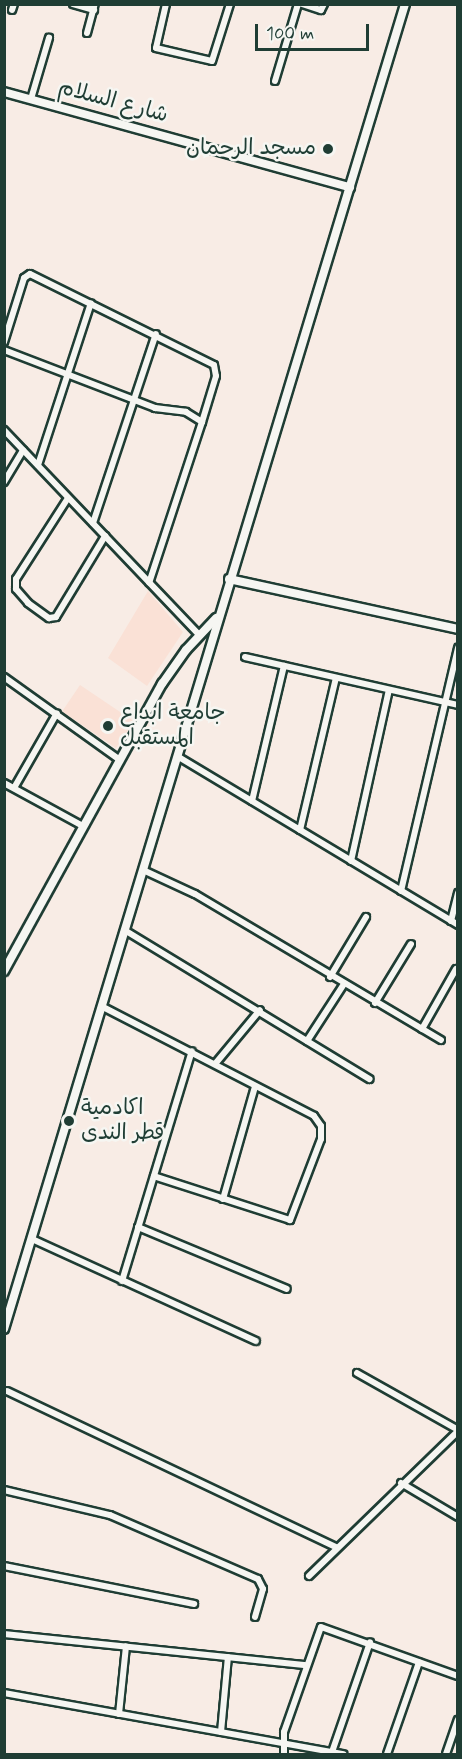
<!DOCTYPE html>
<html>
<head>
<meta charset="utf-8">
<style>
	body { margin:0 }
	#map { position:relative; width:462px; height:1759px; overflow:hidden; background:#f8ece5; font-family:Mynerve,"Playpen Sans Arabic",sans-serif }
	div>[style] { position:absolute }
	.built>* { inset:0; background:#fae1d6; transform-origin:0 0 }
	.roads { filter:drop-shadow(2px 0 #1f3d34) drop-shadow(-2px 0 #1f3d34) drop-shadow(0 2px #1f3d34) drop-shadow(0 -2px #1f3d34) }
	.street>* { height:6px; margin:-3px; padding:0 3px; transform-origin:3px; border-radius:3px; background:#f6f6f2 }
	.secondary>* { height:8px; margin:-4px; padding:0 4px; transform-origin:4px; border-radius:4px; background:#f6f6f2 }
	.dots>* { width:16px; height:16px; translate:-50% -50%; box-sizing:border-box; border:3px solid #f6f6f2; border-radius:50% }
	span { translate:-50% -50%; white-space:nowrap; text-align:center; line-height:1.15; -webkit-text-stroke:5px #f6f6f2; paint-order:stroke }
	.street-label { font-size:22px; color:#1f3d34 }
	.poi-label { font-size:22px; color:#1f3d34 }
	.right { translate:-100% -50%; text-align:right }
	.left { translate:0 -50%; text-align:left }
	.frame { position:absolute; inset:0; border:6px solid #1f3d34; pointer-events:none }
	.scale { position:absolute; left:255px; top:24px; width:114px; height:27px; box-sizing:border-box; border:3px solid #1f3d34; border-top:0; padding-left:8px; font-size:18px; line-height:21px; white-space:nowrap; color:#1f3d34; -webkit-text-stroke:4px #f6f6f2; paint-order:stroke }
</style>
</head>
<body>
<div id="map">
	<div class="built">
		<div style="clip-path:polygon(148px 591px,183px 632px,147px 686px,108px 658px)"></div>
		<div style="left:80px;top:685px;width:65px;height:32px;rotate:34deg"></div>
	</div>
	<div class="roads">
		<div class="street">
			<div style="left:73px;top:4px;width:22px;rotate:16deg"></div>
			<div style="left:166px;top:4px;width:45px;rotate:102.8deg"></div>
			<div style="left:156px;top:48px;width:57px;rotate:13.1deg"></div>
			<div style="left:212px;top:61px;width:60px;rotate:-72.5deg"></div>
			<div style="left:302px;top:4px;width:20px;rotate:18deg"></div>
			<div style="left:321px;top:10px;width:7px;rotate:-63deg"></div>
			<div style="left:12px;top:10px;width:6px;rotate:-72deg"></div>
			<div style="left:87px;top:33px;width:30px;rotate:-75deg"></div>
			<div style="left:275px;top:81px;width:80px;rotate:-73.4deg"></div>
			<div style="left:31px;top:99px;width:64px;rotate:-73.6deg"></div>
			<div style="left:4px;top:342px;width:67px;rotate:-72.6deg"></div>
			<div style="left:24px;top:278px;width:7px;rotate:-34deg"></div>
			<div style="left:30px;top:274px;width:205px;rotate:26.3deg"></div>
			<div style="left:214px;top:365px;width:11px;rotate:80deg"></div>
			<div style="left:216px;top:376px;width:48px;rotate:106.9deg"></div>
			<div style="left:202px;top:422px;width:169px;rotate:108.2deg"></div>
			<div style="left:4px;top:350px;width:162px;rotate:21deg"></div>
			<div style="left:155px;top:408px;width:31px;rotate:7deg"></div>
			<div style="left:186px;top:412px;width:19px;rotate:32deg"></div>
			<div style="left:4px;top:430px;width:283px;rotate:46.4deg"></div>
			<div style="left:38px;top:465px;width:170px;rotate:-71.9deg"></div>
			<div style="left:4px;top:482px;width:37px;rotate:-59deg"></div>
			<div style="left:68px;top:498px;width:96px;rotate:122.7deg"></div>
			<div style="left:16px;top:579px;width:10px;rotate:90deg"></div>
			<div style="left:16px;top:589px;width:18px;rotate:49deg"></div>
			<div style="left:28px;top:603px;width:26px;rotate:36deg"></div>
			<div style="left:49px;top:618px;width:7px;rotate:-8deg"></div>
			<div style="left:56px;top:617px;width:95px;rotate:-58.8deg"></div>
			<div style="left:93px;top:523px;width:199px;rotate:-71.6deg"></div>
			<div style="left:245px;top:657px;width:218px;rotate:12.7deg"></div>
			<div style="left:4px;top:677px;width:143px;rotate:35.6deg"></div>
			<div style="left:177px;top:756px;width:328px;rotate:31deg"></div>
			<div style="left:4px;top:783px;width:90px;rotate:28.6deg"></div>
			<div style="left:14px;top:788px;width:86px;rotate:-60.2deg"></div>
			<div style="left:252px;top:801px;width:139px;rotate:-76.7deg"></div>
			<div style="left:300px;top:830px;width:156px;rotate:-76.7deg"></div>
			<div style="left:351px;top:861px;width:175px;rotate:-77.5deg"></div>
			<div style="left:143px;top:870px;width:57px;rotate:24.8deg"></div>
			<div style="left:195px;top:894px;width:286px;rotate:30.7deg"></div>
			<div style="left:401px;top:891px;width:250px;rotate:-76.8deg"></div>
			<div style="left:451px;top:921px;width:29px;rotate:-76deg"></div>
			<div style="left:126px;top:931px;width:285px;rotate:31.3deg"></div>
			<div style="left:330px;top:977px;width:70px;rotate:-59deg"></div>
			<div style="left:375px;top:1003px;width:69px;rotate:-58.6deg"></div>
			<div style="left:103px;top:1007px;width:237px;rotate:27.3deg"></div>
			<div style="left:314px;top:1116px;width:12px;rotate:55deg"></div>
			<div style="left:321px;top:1126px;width:13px;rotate:90deg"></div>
			<div style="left:321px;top:1139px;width:87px;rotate:110.9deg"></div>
			<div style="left:290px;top:1220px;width:143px;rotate:-162.1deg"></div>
			<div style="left:422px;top:1029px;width:69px;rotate:-60.5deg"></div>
			<div style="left:307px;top:1041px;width:68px;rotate:-57deg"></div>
			<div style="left:215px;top:1064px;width:70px;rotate:-50.2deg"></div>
			<div style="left:223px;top:1199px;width:116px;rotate:-74.1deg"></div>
			<div style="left:138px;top:1227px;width:161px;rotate:22.6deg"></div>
			<div style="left:32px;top:1239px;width:246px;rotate:24.5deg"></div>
			<div style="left:122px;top:1281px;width:240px;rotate:-73.1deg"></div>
			<div style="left:357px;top:1373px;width:116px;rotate:29.4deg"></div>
			<div style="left:7px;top:1391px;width:365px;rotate:25.4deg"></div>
			<div style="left:401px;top:1483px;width:66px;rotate:30.8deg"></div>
			<div style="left:4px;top:1490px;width:109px;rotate:13.3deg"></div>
			<div style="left:110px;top:1515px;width:161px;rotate:23.4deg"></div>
			<div style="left:258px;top:1579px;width:11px;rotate:63deg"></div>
			<div style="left:263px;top:1589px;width:29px;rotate:106deg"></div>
			<div style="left:4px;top:1566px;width:194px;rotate:11.3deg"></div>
			<div style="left:309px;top:1576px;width:208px;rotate:-44.2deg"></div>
			<div style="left:4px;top:1634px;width:304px;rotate:5.9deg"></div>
			<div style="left:4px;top:1693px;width:345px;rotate:10.2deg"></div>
			<div style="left:119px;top:1714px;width:68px;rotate:-84.1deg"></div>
			<div style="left:221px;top:1732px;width:75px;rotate:-84.7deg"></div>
			<div style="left:332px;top:1752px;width:116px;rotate:-70.9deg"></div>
			<div style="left:284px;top:1754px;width:22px;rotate:-90deg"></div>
			<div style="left:284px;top:1732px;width:111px;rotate:-70.6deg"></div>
			<div style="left:321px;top:1627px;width:145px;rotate:19.7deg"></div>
			<div style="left:387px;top:1754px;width:97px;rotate:-70.8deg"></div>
			<div style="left:446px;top:1754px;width:36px;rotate:-71deg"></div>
		</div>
		<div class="secondary">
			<div style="left:4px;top:92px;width:359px;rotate:15.4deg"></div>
			<div style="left:229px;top:579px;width:234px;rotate:12.3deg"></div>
			<div style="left:4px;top:971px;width:328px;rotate:-61.2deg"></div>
			<div style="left:162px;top:684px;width:42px;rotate:-54.8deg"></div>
			<div style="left:186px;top:650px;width:44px;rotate:-46.8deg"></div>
			<div style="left:4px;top:1329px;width:1384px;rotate:-73.16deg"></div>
		</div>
	</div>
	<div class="dots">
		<div style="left:328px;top:149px;background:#1f3d34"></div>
		<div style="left:108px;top:726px;background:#1f3d34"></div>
		<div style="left:69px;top:1121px;background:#1f3d34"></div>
	</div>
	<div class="street-label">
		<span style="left:113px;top:102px;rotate:15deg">شارع السلام</span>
	</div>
	<div class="poi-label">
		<span class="right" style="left:316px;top:149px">مسجد الرحمان</span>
		<span class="left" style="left:120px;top:726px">جامعة ابداع<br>المستقبل</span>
		<span class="left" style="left:81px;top:1121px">اكادمية<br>قطر الندى</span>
	</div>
	<div class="frame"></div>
	<div class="scale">100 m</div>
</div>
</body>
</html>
